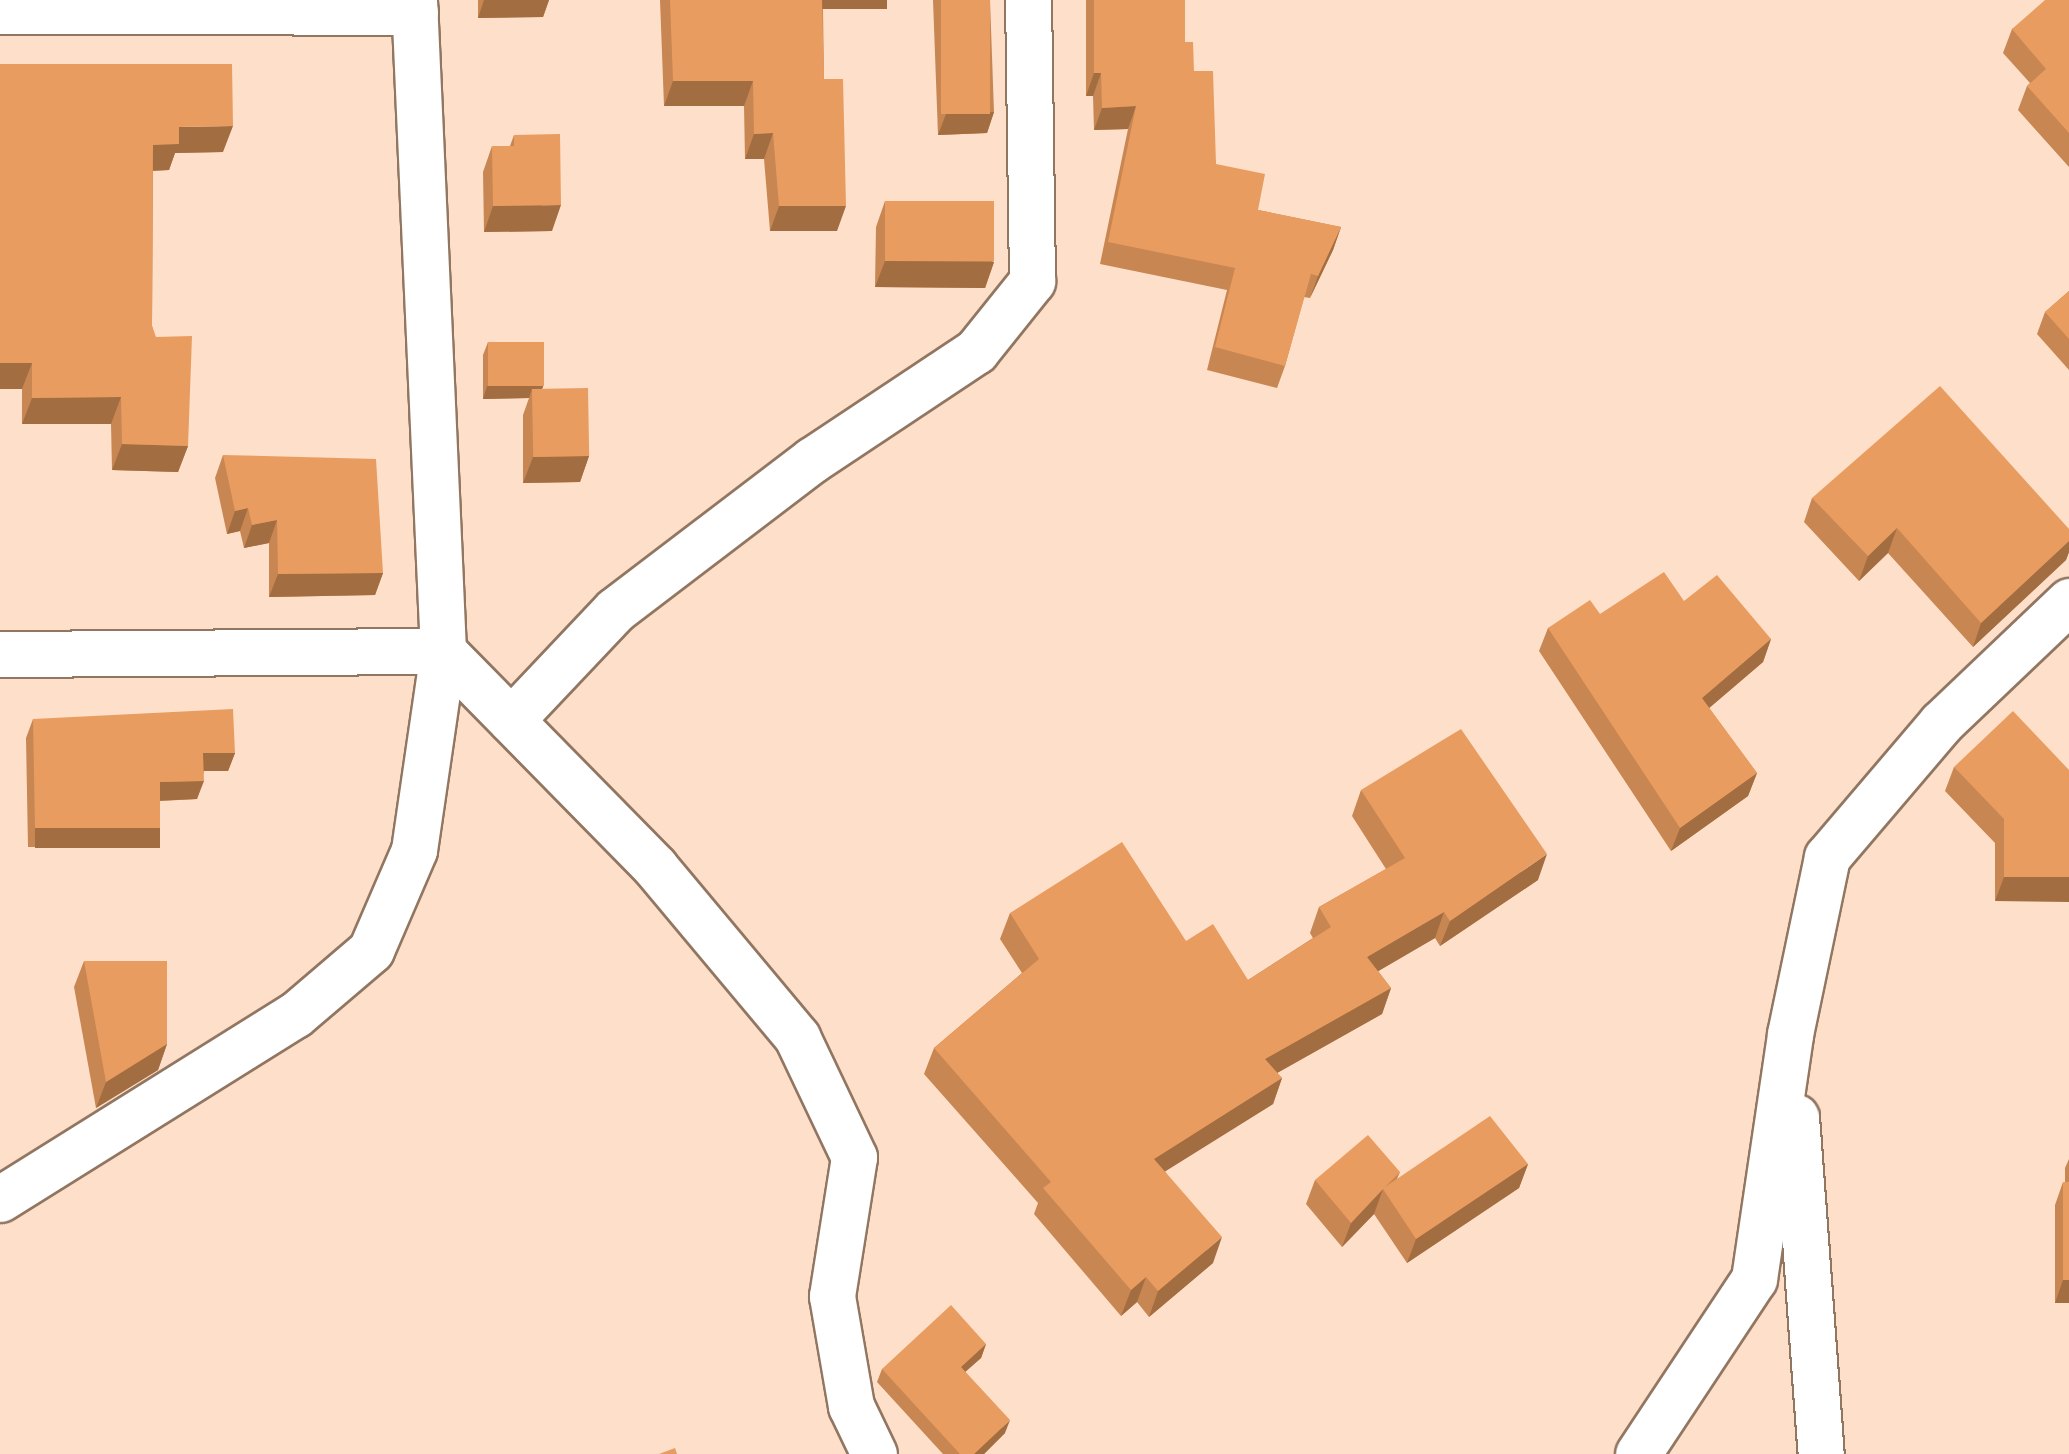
<!DOCTYPE html>
<html>
<head>
<meta charset="utf-8">
<style>
	body { margin:0 }
	#map { position:relative; width:2069px; height:1454px; overflow:hidden; background:#fedfc9; font-family:Figtree,sans-serif }
	div>[style] { position:absolute }
	.roads { filter:drop-shadow(2px 0 #917662) drop-shadow(-2px 0 #917662) drop-shadow(0 2px #917662) drop-shadow(0 -2px #917662) }
	.street>* { height:45px; margin:-22.5px; padding:0 22.5px; transform-origin:22.5px; border-radius:22.5px; background:#fff }
	.wall>* { inset:0; background:#c88652 }
	.shaded-wall>* { inset:0; background:#a36d42; transform-origin:0 0 }
	.building>* { inset:0; background:#e99c5f; transform-origin:0 0 }
	span { translate:-50% -50%; white-space:nowrap; text-align:center; line-height:1.15; -webkit-text-stroke:10px #fff; paint-order:stroke }
</style>
</head>
<body>
<div id="map">
	<div class="roads">
		<div class="street">
			<div style="left:0;top:11px;width:415px;rotate:0.1deg"></div>
			<div style="left:0;top:654px;width:443px;rotate:-0.4deg"></div>
			<div style="left:443px;top:651px;width:303px;rotate:45.5deg"></div>
			<div style="left:655px;top:867px;width:222px;rotate:50.1deg"></div>
			<div style="left:797px;top:1037px;width:133px;rotate:64.6deg"></div>
			<div style="left:854px;top:1157px;width:141px;rotate:99deg"></div>
			<div style="left:832px;top:1296px;width:112px;rotate:80.2deg"></div>
			<div style="left:851px;top:1406px;width:53px;rotate:64.4deg"></div>
			<div style="left:511px;top:720px;width:151px;rotate:-46.6deg"></div>
			<div style="left:615px;top:610px;width:248px;rotate:-37.3deg"></div>
			<div style="left:812px;top:460px;width:197px;rotate:-33.6deg"></div>
			<div style="left:976px;top:351px;width:90px;rotate:-51.3deg"></div>
			<div style="left:1032px;top:281px;width:281px;rotate:-90.8deg"></div>
			<div style="left:1796px;top:1117px;width:338px;rotate:85.8deg"></div>
			<div style="left:0;top:1199px;width:348px;rotate:-32deg"></div>
			<div style="left:295px;top:1015px;width:100px;rotate:-40.5deg"></div>
			<div style="left:371px;top:950px;width:109px;rotate:-66.7deg"></div>
			<div style="left:414px;top:850px;width:201px;rotate:-81.7deg"></div>
			<div style="left:443px;top:651px;width:652px;rotate:-92.55deg"></div>
			<div style="left:1638px;top:1454px;width:210px;rotate:-56.5deg"></div>
			<div style="left:1754px;top:1279px;width:248px;rotate:-81.6deg"></div>
			<div style="left:1790px;top:1034px;width:181px;rotate:-78.2deg"></div>
			<div style="left:1827px;top:857px;width:176px;rotate:-49.6deg"></div>
			<div style="left:1941px;top:723px;width:177px;rotate:-43.6deg"></div>
		</div>
	</div>
	<div class="wall">
		<div style="clip-path:polygon(478px 0,549px 0,543px 17px,478px 18px)"></div>
		<div style="clip-path:polygon(660px 0,887px 0,884px 8px,823px 8px,824px 79px,837px 231px,770px 231px,764px 159px,745px 159px,744px 106px,664px 106px)"></div>
		<div style="clip-path:polygon(933px 0,990px 0,994px 112px,987px 133px,938px 135px)"></div>
		<div style="clip-path:polygon(1086px 0,1185px 0,1185px 42px,1194px 71px,1216px 164px,1258px 210px,1341px 227px,1333px 250px,1310px 298px,1304px 297px,1285px 366px,1277px 388px,1207px 370px,1227px 290px,1100px 264px,1128px 129px,1094px 130px,1093px 96px,1086px 96px)"></div>
		<div style="clip-path:polygon(2069px 0,2069px 167px,2018px 110px,2027px 86px,2030px 83px,2003px 53px,2012px 29px)"></div>
		<div style="clip-path:polygon(0 64px,223px 152px,175px 153px,169px 170px,153px 171px,152px 326px,188px 446px,178px 472px,112px 470px,111px 424px,22px 424px,22px 389px,0 389px)"></div>
		<div style="clip-path:polygon(514px 135px,552px 231px,484px 232px,483px 172px,492px 146px,510px 146px)"></div>
		<div style="clip-path:polygon(885px 201px,994px 262px,985px 288px,875px 287px,876px 227px)"></div>
		<div style="clip-path:polygon(2069px 291px,2069px 370px,2037px 334px,2045px 312px)"></div>
		<div style="clip-path:polygon(488px 342px,544px 384px,542px 389px,589px 456px,580px 482px,523px 483px,523px 415px,529px 398px,483px 399px,483px 355px)"></div>
		<div style="clip-path:polygon(223px 455px,383px 573px,375px 595px,269px 597px,269px 543px,244px 548px,240px 531px,227px 534px,215px 478px)"></div>
		<div style="clip-path:polygon(1812px 498px,2069px 529px,2069px 552px,2066px 560px,1973px 647px,1888px 553px,1859px 581px,1804px 522px)"></div>
		<div style="clip-path:polygon(1684px 601px,1771px 639px,1763px 662px,1709px 708px,1757px 773px,1748px 796px,1671px 851px,1539px 651px,1548px 628px,1600px 614px)"></div>
		<div style="clip-path:polygon(33px 719px,235px 753px,228px 771px,204px 771px,197px 799px,160px 801px,160px 828px,153px 847px,28px 847px,26px 738px)"></div>
		<div style="clip-path:polygon(1954px 767px,2069px 770px,1995px 901px,1995px 843px,1945px 791px)"></div>
		<div style="clip-path:polygon(1361px 790px,1538px 880px,1440px 946px,1435px 938px,1378px 971px,1391px 988px,1382px 1014px,1277px 1073px,1282px 1078px,1273px 1104px,1165px 1171px,1213px 1263px,1149px 1317px,1137px 1302px,1121px 1316px,1034px 1214px,1038px 1203px,924px 1074px,934px 1048px,1022px 973px,1000px 939px,1010px 913px,1186px 941px,1248px 980px,1313px 938px,1310px 933px,1319px 907px,1386px 869px,1352px 816px)"></div>
		<div style="clip-path:polygon(84px 961px,167px 1044px,158px 1070px,96px 1108px,74px 987px)"></div>
		<div style="clip-path:polygon(2069px 1159px,2069px 1303px,2055px 1303px,2055px 1205px,2063px 1182px,2065px 1182px,2065px 1168px)"></div>
		<div style="clip-path:polygon(1528px 1164px,1519px 1188px,1407px 1263px,1374px 1214px,1342px 1247px,1306px 1204px,1315px 1180px,1400px 1172px,1397px 1179px)"></div>
		<div style="clip-path:polygon(986px 1344px,981px 1358px,965px 1372px,1005px 1433px,984px 1454px,943px 1454px,877px 1382px,882px 1369px)"></div>
	</div>
	<div class="shaded-wall">
		<div style="clip-path:polygon(484px 0,549px 0,543px 17px,478px 18px)"></div>
		<div style="left:816px;top:0;width:71px;height:9px"></div>
		<div style="clip-path:polygon(1094px 73px,1101px 73px,1093px 96px,1086px 96px)"></div>
		<div style="clip-path:polygon(673px 81px,753px 81px,744px 106px,664px 106px)"></div>
		<div style="clip-path:polygon(1136px 106px,1128px 129px,1094px 130px,1102px 108px)"></div>
		<div style="clip-path:polygon(994px 112px,987px 133px,938px 135px,946px 114px)"></div>
		<div style="clip-path:polygon(233px 126px,223px 152px,175px 153px,169px 170px,143px 171px,153px 145px,179px 127px)"></div>
		<div style="clip-path:polygon(773px 133px,764px 159px,745px 159px,754px 134px)"></div>
		<div style="clip-path:polygon(561px 205px,552px 231px,484px 232px,493px 206px)"></div>
		<div style="clip-path:polygon(779px 206px,846px 206px,837px 231px,770px 231px)"></div>
		<div style="clip-path:polygon(1341px 227px,1333px 250px,1310px 298px,1318px 276px)"></div>
		<div style="clip-path:polygon(885px 261px,994px 262px,985px 288px,875px 287px)"></div>
		<div style="clip-path:polygon(0 363px,32px 363px,22px 389px,0 389px)"></div>
		<div style="clip-path:polygon(544px 384px,539px 397px,532px 389px,529px 398px,483px 399px,487px 386px)"></div>
		<div style="clip-path:polygon(121px 397px,111px 424px,22px 424px,32px 398px)"></div>
		<div style="clip-path:polygon(122px 444px,188px 446px,178px 472px,112px 470px)"></div>
		<div style="clip-path:polygon(589px 456px,580px 482px,523px 483px,533px 457px)"></div>
		<div style="clip-path:polygon(248px 508px,240px 531px,227px 534px,235px 511px)"></div>
		<div style="clip-path:polygon(277px 520px,269px 543px,244px 548px,252px 525px)"></div>
		<div style="clip-path:polygon(1897px 528px,1888px 553px,1859px 581px,1868px 556px)"></div>
		<div style="clip-path:polygon(2069px 541px,2069px 552px,2066px 560px,1973px 647px,1981px 623px)"></div>
		<div style="clip-path:polygon(383px 573px,375px 595px,269px 597px,278px 574px)"></div>
		<div style="clip-path:polygon(1771px 639px,1763px 662px,1694px 721px,1702px 698px)"></div>
		<div style="clip-path:polygon(203px 753px,235px 753px,228px 771px,197px 771px)"></div>
		<div style="clip-path:polygon(1757px 773px,1748px 796px,1671px 851px,1680px 828px)"></div>
		<div style="clip-path:polygon(204px 781px,197px 799px,153px 801px,160px 782px)"></div>
		<div style="left:35px;top:828px;width:125px;height:20px"></div>
		<div style="clip-path:polygon(1547px 854px,1538px 880px,1440px 946px,1450px 921px)"></div>
		<div style="clip-path:polygon(2004px 877px,2069px 877px,2069px 902px,1995px 901px)"></div>
		<div style="clip-path:polygon(1444px 912px,1435px 938px,1358px 983px,1367px 957px)"></div>
		<div style="clip-path:polygon(1391px 988px,1382px 1014px,1256px 1085px,1265px 1059px)"></div>
		<div style="clip-path:polygon(167px 1044px,158px 1070px,96px 1108px,106px 1082px)"></div>
		<div style="clip-path:polygon(1282px 1078px,1273px 1104px,1145px 1184px,1154px 1159px)"></div>
		<div style="clip-path:polygon(1528px 1164px,1519px 1188px,1407px 1263px,1416px 1239px)"></div>
		<div style="clip-path:polygon(1383px 1189px,1374px 1214px,1342px 1247px,1351px 1223px)"></div>
		<div style="clip-path:polygon(1222px 1237px,1213px 1263px,1149px 1317px,1158px 1291px)"></div>
		<div style="clip-path:polygon(1146px 1277px,1137px 1302px,1121px 1316px,1131px 1290px)"></div>
		<div style="clip-path:polygon(2063px 1280px,2069px 1280px,2069px 1303px,2055px 1303px)"></div>
		<div style="clip-path:polygon(986px 1344px,981px 1358px,956px 1380px,961px 1367px)"></div>
		<div style="clip-path:polygon(1010px 1420px,1005px 1433px,984px 1454px,974px 1454px)"></div>
	</div>
	<div class="building">
		<div style="clip-path:polygon(670px 0,822px 0,824px 79px,843px 79px,846px 206px,779px 206px,773px 133px,754px 134px,753px 81px,673px 81px)"></div>
		<div style="left:941px;top:0;width:49px;height:114px"></div>
		<div style="clip-path:polygon(1094px 0,1185px 0,1185px 42px,1193px 42px,1194px 71px,1213px 71px,1216px 164px,1265px 174px,1258px 210px,1341px 227px,1318px 276px,1311px 274px,1285px 366px,1215px 347px,1235px 268px,1108px 242px,1136px 106px,1102px 108px,1101px 73px,1094px 73px)"></div>
		<div style="clip-path:polygon(2045px 0,2069px 0,2069px 133px,2027px 86px,2046px 69px,2012px 29px)"></div>
		<div style="clip-path:polygon(0 64px,232px 64px,233px 126px,179px 127px,179px 144px,153px 145px,152px 326px,156px 337px,192px 336px,188px 446px,122px 444px,121px 397px,32px 398px,32px 363px,0 363px)"></div>
		<div style="clip-path:polygon(560px 134px,561px 205px,493px 206px,492px 146px,514px 146px,514px 135px)"></div>
		<div style="left:885px;top:201px;width:109px;height:60px"></div>
		<div style="clip-path:polygon(2069px 291px,2069px 339px,2045px 312px)"></div>
		<div style="left:488px;top:342px;width:56px;height:44px"></div>
		<div style="clip-path:polygon(1940px 386px,2069px 529px,2069px 541px,1981px 623px,1897px 528px,1868px 556px,1812px 498px)"></div>
		<div style="left:588px;top:388px;width:68px;height:56px;rotate:89deg"></div>
		<div style="clip-path:polygon(223px 455px,376px 459px,383px 573px,278px 574px,277px 520px,252px 525px,248px 508px,235px 511px)"></div>
		<div style="clip-path:polygon(1664px 572px,1684px 601px,1717px 575px,1771px 639px,1702px 698px,1757px 773px,1680px 828px,1548px 628px,1590px 600px,1600px 614px)"></div>
		<div style="clip-path:polygon(233px 709px,235px 753px,203px 753px,204px 781px,160px 782px,160px 828px,35px 828px,33px 719px)"></div>
		<div style="clip-path:polygon(2013px 711px,2069px 770px,2069px 877px,2004px 877px,2004px 819px,1954px 767px)"></div>
		<div style="clip-path:polygon(1461px 729px,1547px 854px,1450px 921px,1444px 912px,1367px 957px,1391px 988px,1265px 1059px,1282px 1078px,1154px 1159px,1222px 1237px,1158px 1291px,1146px 1277px,1131px 1290px,1043px 1188px,1051px 1182px,934px 1048px,1039px 959px,1010px 913px,1122px 842px,1186px 941px,1213px 924px,1248px 980px,1331px 927px,1319px 907px,1405px 858px,1361px 790px)"></div>
		<div style="clip-path:polygon(84px 961px,167px 961px,167px 1044px,106px 1082px)"></div>
		<div style="clip-path:polygon(1490px 1116px,1528px 1164px,1416px 1239px,1383px 1189px,1351px 1223px,1315px 1180px,1368px 1135px,1400px 1172px,1385px 1187px)"></div>
		<div style="left:2063px;top:1182px;width:6px;height:98px"></div>
		<div style="clip-path:polygon(951px 1305px,986px 1344px,961px 1367px,1010px 1420px,974px 1454px,960px 1454px,882px 1369px)"></div>
		<div style="clip-path:polygon(675px 1448px,677px 1454px,659px 1454px)"></div>
	</div>
</div>
</body>
</html>
